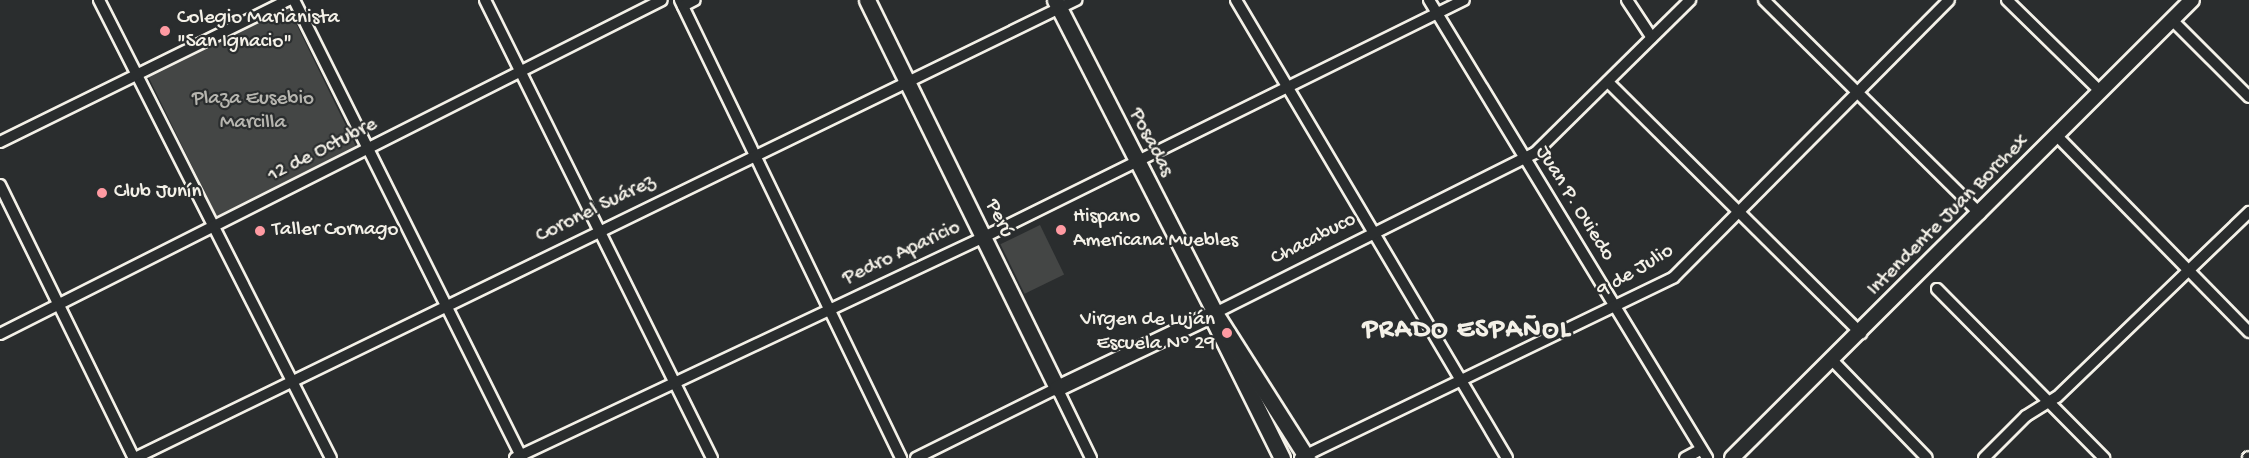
<!DOCTYPE html>
<html>
<head>
<meta charset="utf-8">
<style>
	body { margin:0 }
	#map { position:relative; width:2249px; height:458px; overflow:hidden; background:#2a2d2e; font-family:"Gochi Hand",sans-serif }
	div>[style] { position:absolute }
	.green>* { inset:0; background:#444645; transform-origin:0 0 }
	.roads { filter:drop-shadow(2px 0 #f4f1e8) drop-shadow(-2px 0 #f4f1e8) drop-shadow(0 2px #f4f1e8) drop-shadow(0 -2px #f4f1e8) }
	.minor>* { height:10px; margin:-5px; padding:0 5px; transform-origin:5px; border-radius:5px; background:#2a2d2e }
	.tertiary>* { height:14px; margin:-7px; padding:0 7px; transform-origin:7px; border-radius:7px; background:#2a2d2e }
	.secondary>* { height:15px; margin:-7.5px; padding:0 7.5px; transform-origin:7.5px; border-radius:7.5px; background:#2a2d2e }
	.dots>* { width:16px; height:16px; translate:-50% -50%; box-sizing:border-box; border:3px solid #2a2d2e; border-radius:50% }
	span { translate:-50% -50%; white-space:nowrap; text-align:center; line-height:1.15; -webkit-text-stroke:4.5px #2a2d2e; paint-order:stroke }
	.poi-label { font-size:21px; color:#f4f1e8 }
	.left { translate:0 -50%; text-align:left }
	.right { translate:-100% -50%; text-align:right }
	.park-label { font-size:21px; color:#b6b5af }
	.street-label { font-size:21px; color:#f4f1e8 }
	.district-label { font-size:27px; color:#f4f1e8; font-weight:700; letter-spacing:1.5px }
</style>
</head>
<body>
<div id="map">
	<div class="green">
		<div style="left:287px;top:5px;width:161px;height:156px;rotate:64deg"></div>
		<div style="left:1040px;top:225px;width:55px;height:44px;rotate:64deg"></div>
	</div>
	<div class="roads">
		<div class="minor">
			<div style="left:99px;top:0;width:513px;rotate:63.14deg"></div>
			<div style="left:294px;top:0;width:512px;rotate:63.54deg"></div>
			<div style="left:485px;top:0;width:511px;rotate:63.64deg"></div>
			<div style="left:680px;top:0;width:509px;rotate:64.24deg"></div>
			<div style="left:1236px;top:0;width:532px;rotate:59.39deg"></div>
			<div style="left:1429px;top:0;width:536px;rotate:58.74deg"></div>
			<div style="left:1627px;top:0;width:45px;rotate:56.7deg"></div>
			<div style="left:1764px;top:0;width:304px;rotate:44.7deg"></div>
			<div style="left:2007px;top:0;width:130px;rotate:44.4deg"></div>
			<div style="left:683px;top:6px;width:13px;rotate:-27deg"></div>
			<div style="left:2172px;top:20px;width:109px;rotate:45deg"></div>
			<div style="left:1610px;top:84px;width:354px;rotate:44.8deg"></div>
			<div style="left:2058px;top:137px;width:273px;rotate:45.6deg"></div>
			<div style="left:0;top:142px;width:322px;rotate:-26.2deg"></div>
			<div style="left:0;top:185px;width:304px;rotate:63.9deg"></div>
			<div style="left:1937px;top:289px;width:238px;rotate:45.3deg"></div>
			<div style="left:1211px;top:315px;width:362px;rotate:-26.6deg"></div>
			<div style="left:1535px;top:153px;width:218px;rotate:-44.6deg"></div>
			<div style="left:0;top:334px;width:741px;rotate:-26.77deg"></div>
			<div style="left:1832px;top:360px;width:136px;rotate:45.9deg"></div>
			<div style="left:135px;top:458px;width:1047px;rotate:-25.95deg"></div>
			<div style="left:515px;top:458px;width:518px;rotate:-25.23deg"></div>
			<div style="left:984px;top:237px;width:535px;rotate:-26.28deg"></div>
			<div style="left:916px;top:458px;width:157px;rotate:-26.4deg"></div>
			<div style="left:1057px;top:388px;width:78px;rotate:64.1deg"></div>
			<div style="left:1300px;top:458px;width:415px;rotate:-25.8deg"></div>
			<div style="left:1674px;top:277px;width:390px;rotate:-45.2deg"></div>
			<div style="left:1685px;top:458px;width:17px;rotate:-28deg"></div>
			<div style="left:1984px;top:458px;width:59px;rotate:-45deg"></div>
			<div style="left:2026px;top:416px;width:36px;rotate:-32deg"></div>
			<div style="left:2057px;top:397px;width:267px;rotate:-43.9deg"></div>
			<div style="left:2248px;top:458px;width:1px;rotate:-45deg"></div>
		</div>
		<div class="tertiary">
			<div style="left:1732px;top:458px;width:649px;rotate:-44.88deg"></div>
		</div>
		<div class="secondary">
			<div style="left:867px;top:0;width:432px;rotate:63.9deg"></div>
			<div style="left:1057px;top:388px;width:170px;rotate:-25.4deg"></div>
			<div style="left:1211px;top:315px;width:160px;rotate:63.6deg"></div>
			<div style="left:1055px;top:0;width:352px;rotate:62.9deg"></div>
			<div style="left:1215px;top:313px;width:172px;rotate:57.6deg"></div>
		</div>
	</div>
	<div class="dots">
		<div style="left:165px;top:31px;background:#ff9aa2"></div>
		<div style="left:102px;top:193px;background:#ff9aa2"></div>
		<div style="left:1061px;top:230px;background:#ff9aa2"></div>
		<div style="left:260px;top:231px;background:#ff9aa2"></div>
		<div style="left:1227px;top:333px;background:#ff9aa2"></div>
	</div>
	<div class="poi-label">
		<span class="left" style="left:177px;top:31px">Colegio Marianista<br>"San Ignacio"</span>
		<span class="left" style="left:114px;top:193px">Club Junín</span>
		<span class="left" style="left:1073px;top:230px">Hispano<br>Americana Muebles</span>
		<span class="left" style="left:272px;top:231px">Taller Cornago</span>
		<span class="right" style="left:1215px;top:333px">Virgen de Luján<br>Escuela Nº 29</span>
	</div>
	<div class="park-label">
		<span style="left:253px;top:112px">Plaza Eusebio<br>Marcilla</span>
	</div>
	<div class="street-label">
		<span style="left:1150px;top:143px;rotate:63deg">Posadas</span>
		<span style="left:323px;top:151px;rotate:-27deg">12 de Octubre</span>
		<span style="left:1574px;top:204px;rotate:58deg">Juan P. Oviedo</span>
		<span style="left:596px;top:210px;rotate:-26deg">Coronel Suárez</span>
		<span style="left:1949px;top:216px;rotate:-45deg">Intendente Juan Borchex</span>
		<span style="left:998px;top:219px;rotate:64deg">Perú</span>
		<span style="left:1314px;top:240px;rotate:-27deg">Chacabuco</span>
		<span style="left:902px;top:254px;rotate:-25deg">Pedro Aparicio</span>
		<span style="left:1636px;top:272px;rotate:-31deg">9 de Julio</span>
	</div>
	<div class="district-label">
		<span style="left:1467px;top:332px">PRADO ESPAÑOL</span>
	</div>
</div>
</body>
</html>
